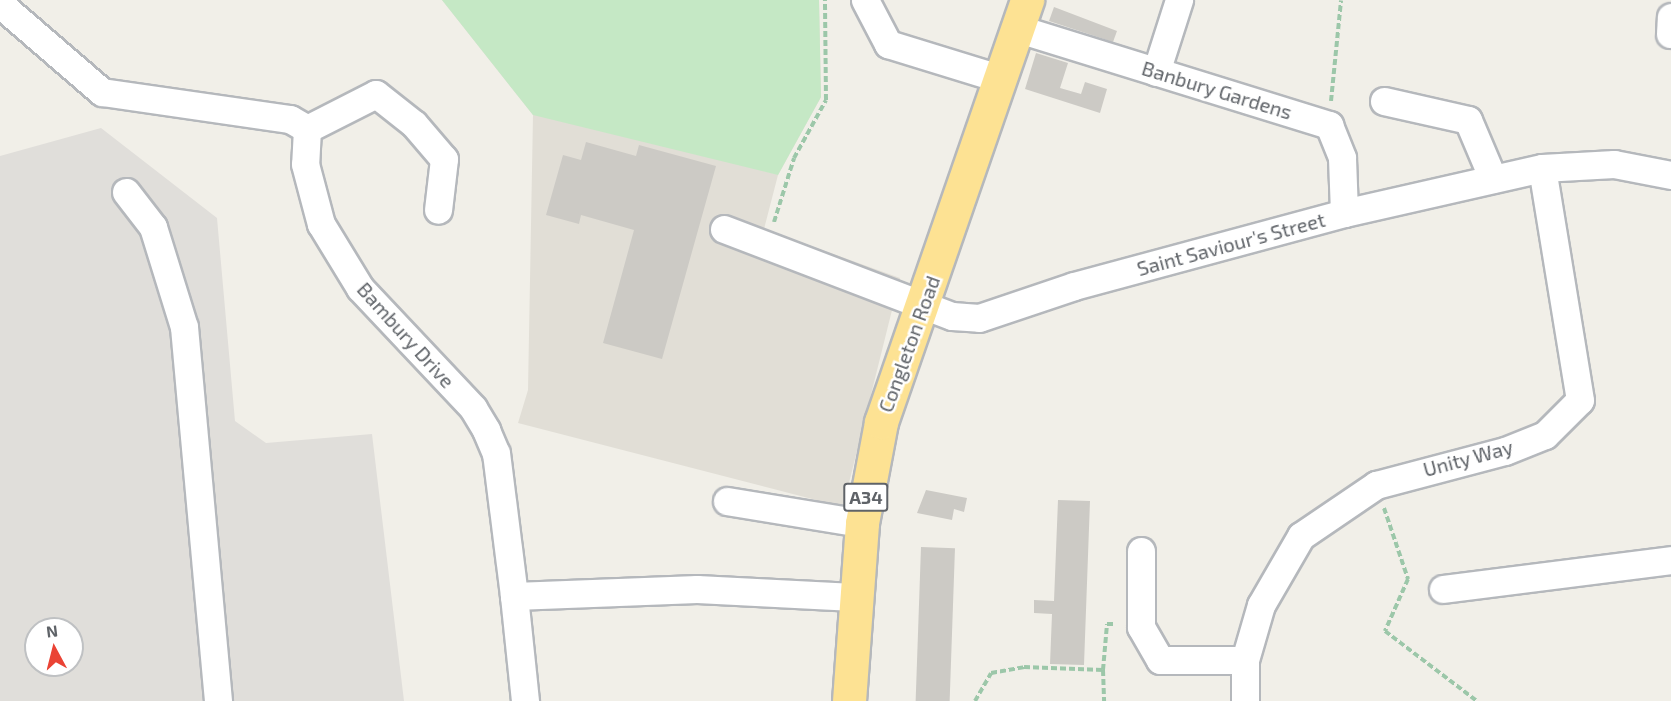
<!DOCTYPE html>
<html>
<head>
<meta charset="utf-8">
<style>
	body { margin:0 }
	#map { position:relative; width:1671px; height:701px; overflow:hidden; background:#f1efe8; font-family:"Exo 2",sans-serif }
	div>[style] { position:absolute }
	.industrial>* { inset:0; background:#e0deda }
	.education>* { inset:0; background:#e1ded6 }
	.green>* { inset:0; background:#c5e8c5 }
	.building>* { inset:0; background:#cccac5; transform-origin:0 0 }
	.path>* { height:4px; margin-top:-2px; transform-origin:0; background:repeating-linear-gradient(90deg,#9cc7a9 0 6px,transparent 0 9px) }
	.roads { filter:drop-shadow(2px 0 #b5b8bc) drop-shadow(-2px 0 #b5b8bc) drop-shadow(0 2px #b5b8bc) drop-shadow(0 -2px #b5b8bc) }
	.minor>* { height:27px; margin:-13.5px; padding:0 13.5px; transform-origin:13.5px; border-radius:13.5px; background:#fff }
	.highway>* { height:33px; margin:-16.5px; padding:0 16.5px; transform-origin:16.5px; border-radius:16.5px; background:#fde293 }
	span { translate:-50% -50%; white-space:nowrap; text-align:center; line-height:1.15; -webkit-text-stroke:5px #fff; paint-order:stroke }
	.shield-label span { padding:2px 4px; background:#fff; border:2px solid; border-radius:4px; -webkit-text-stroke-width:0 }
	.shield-label { font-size:18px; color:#5f6368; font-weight:700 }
	.street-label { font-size:20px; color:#5f6368 }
	.north { position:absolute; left:24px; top:617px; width:60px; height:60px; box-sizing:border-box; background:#fff; border:2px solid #bfc1c3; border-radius:50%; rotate:353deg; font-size:16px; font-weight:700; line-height:24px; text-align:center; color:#5f6368 }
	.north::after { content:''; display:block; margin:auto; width:21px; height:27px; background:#ea4335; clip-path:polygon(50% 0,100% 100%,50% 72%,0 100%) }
</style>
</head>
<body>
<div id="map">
	<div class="industrial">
		<div style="clip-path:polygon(evenodd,101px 128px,217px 218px,235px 421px,266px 443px,372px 434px,404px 701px,0 701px,0 156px,101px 128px,36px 629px,72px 629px,72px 665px,36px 665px,36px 629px)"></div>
	</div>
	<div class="education">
		<div style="clip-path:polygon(442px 0,819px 0,821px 97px,778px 175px,764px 229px,900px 278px,843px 507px,518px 423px,528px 390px,533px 115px)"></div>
	</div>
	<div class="green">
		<div style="clip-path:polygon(442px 0,819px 0,821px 97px,778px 175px,533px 115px)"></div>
	</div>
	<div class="building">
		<div style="clip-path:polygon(1054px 7px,1117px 31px,1113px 42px,1049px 21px)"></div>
		<div style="clip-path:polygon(1036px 53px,1068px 63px,1060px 88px,1081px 94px,1085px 82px,1107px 89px,1100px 113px,1025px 89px)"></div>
		<div style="clip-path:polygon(586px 142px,636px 156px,639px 145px,716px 166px,662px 359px,603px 343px,634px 230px,581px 215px,579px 224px,546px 215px,563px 155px,581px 160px)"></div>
		<div style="clip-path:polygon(926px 490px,967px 498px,964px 512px,954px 509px,952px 520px,917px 513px)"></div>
		<div style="clip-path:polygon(1058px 500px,1090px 501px,1084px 665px,1050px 664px,1052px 614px,1034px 613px,1034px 600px,1054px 601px)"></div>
		<div style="left:921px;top:547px;width:34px;height:154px;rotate:2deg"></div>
	</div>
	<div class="path">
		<div style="left:1331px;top:101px;width:101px;rotate:-84.3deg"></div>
		<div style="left:774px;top:222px;width:67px;rotate:-72.6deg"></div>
		<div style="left:794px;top:158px;width:66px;rotate:-61.1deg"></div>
		<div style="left:826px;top:100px;width:100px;rotate:-90.6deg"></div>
		<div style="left:1384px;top:508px;width:75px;rotate:71.3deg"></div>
		<div style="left:1408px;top:579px;width:57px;rotate:113.9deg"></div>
		<div style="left:1385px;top:631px;width:116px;rotate:37.3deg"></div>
		<div style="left:1103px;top:670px;width:31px;rotate:88deg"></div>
		<div style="left:975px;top:701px;width:32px;rotate:-60deg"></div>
		<div style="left:991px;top:673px;width:34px;rotate:-10deg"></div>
		<div style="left:1024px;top:667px;width:79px;rotate:2.2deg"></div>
		<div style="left:1103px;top:670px;width:46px;rotate:-85deg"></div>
		<div style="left:1107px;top:624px;width:8px"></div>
	</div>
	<div class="roads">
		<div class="minor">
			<div style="left:865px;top:0;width:50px;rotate:62.4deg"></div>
			<div style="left:888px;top:44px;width:119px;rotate:17.1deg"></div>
			<div style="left:0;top:4px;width:135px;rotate:40.8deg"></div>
			<div style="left:102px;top:92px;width:190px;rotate:8.2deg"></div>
			<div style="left:290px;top:119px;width:20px;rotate:30deg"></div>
			<div style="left:307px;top:129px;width:35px;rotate:93deg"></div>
			<div style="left:305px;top:164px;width:62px;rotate:75.1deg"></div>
			<div style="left:321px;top:224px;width:75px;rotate:58.6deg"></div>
			<div style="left:360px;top:288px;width:165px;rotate:46.7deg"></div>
			<div style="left:473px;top:408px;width:26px;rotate:59deg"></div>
			<div style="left:486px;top:430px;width:25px;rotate:67deg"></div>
			<div style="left:496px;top:453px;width:144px;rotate:82.8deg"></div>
			<div style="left:514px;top:596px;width:183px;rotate:-2.2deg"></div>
			<div style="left:697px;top:589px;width:157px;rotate:2.9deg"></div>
			<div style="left:1019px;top:29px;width:325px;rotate:17.2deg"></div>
			<div style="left:1329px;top:125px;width:35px;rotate:68deg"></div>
			<div style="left:1342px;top:158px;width:55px;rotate:87.9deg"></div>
			<div style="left:1670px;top:34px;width:17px;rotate:-87deg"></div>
			<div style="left:1156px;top:72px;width:76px;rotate:-72.3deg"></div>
			<div style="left:1384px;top:101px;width:86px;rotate:12.7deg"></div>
			<div style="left:1468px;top:120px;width:64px;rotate:67deg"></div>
			<div style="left:307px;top:129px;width:77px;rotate:-26.9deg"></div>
			<div style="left:376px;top:94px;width:48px;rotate:38.3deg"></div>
			<div style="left:414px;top:124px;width:46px;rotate:49.4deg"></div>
			<div style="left:444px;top:159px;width:51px;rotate:96.7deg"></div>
			<div style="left:126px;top:192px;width:44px;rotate:52.4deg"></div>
			<div style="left:153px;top:227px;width:105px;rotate:72.8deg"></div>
			<div style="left:184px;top:327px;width:376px;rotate:84.8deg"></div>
			<div style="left:724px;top:229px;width:244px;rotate:20.9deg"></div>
			<div style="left:952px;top:316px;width:27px;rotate:4deg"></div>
			<div style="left:979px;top:318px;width:100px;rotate:-18.6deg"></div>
			<div style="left:1074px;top:286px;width:280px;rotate:-15.1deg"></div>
			<div style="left:1344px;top:213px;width:203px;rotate:-12.8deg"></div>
			<div style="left:1542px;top:168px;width:72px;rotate:-3.2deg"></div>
			<div style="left:1614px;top:164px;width:58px;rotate:10.9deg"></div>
			<div style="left:727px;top:501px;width:137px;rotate:9.3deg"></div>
			<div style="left:1141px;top:551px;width:76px;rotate:90deg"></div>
			<div style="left:1141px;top:627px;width:38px;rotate:60deg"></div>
			<div style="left:1160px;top:660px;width:85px"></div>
			<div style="left:1443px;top:589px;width:230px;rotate:-7.2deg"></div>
			<div style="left:514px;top:596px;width:106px;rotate:84deg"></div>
			<div style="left:1245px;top:701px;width:41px;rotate:-90deg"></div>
			<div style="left:1245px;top:660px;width:57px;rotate:-73.8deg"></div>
			<div style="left:1261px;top:605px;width:80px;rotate:-59.9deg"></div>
			<div style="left:1301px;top:536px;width:91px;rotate:-34.2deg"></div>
			<div style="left:1376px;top:485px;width:133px;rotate:-14.8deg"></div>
			<div style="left:1505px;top:451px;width:43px;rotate:-21.8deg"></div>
			<div style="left:1545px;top:435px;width:49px;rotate:-45deg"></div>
			<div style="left:1580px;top:400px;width:235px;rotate:-99.3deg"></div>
		</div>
		<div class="highway">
			<div style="left:849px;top:701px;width:178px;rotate:-85.8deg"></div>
			<div style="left:862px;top:523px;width:103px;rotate:-79.3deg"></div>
			<div style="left:881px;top:422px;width:447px;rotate:-70.9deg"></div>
		</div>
	</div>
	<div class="shield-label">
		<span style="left:866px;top:497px">A34</span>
	</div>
	<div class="street-label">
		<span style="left:1217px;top:90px;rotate:17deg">Banbury Gardens</span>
		<span style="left:1231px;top:244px;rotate:-15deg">Saint Saviour's Street</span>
		<span style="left:406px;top:335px;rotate:48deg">Bambury Drive</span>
		<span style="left:909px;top:344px;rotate:-70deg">Congleton Road</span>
		<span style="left:1468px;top:458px;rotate:-15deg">Unity Way</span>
	</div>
	<div class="north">N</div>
</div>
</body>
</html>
